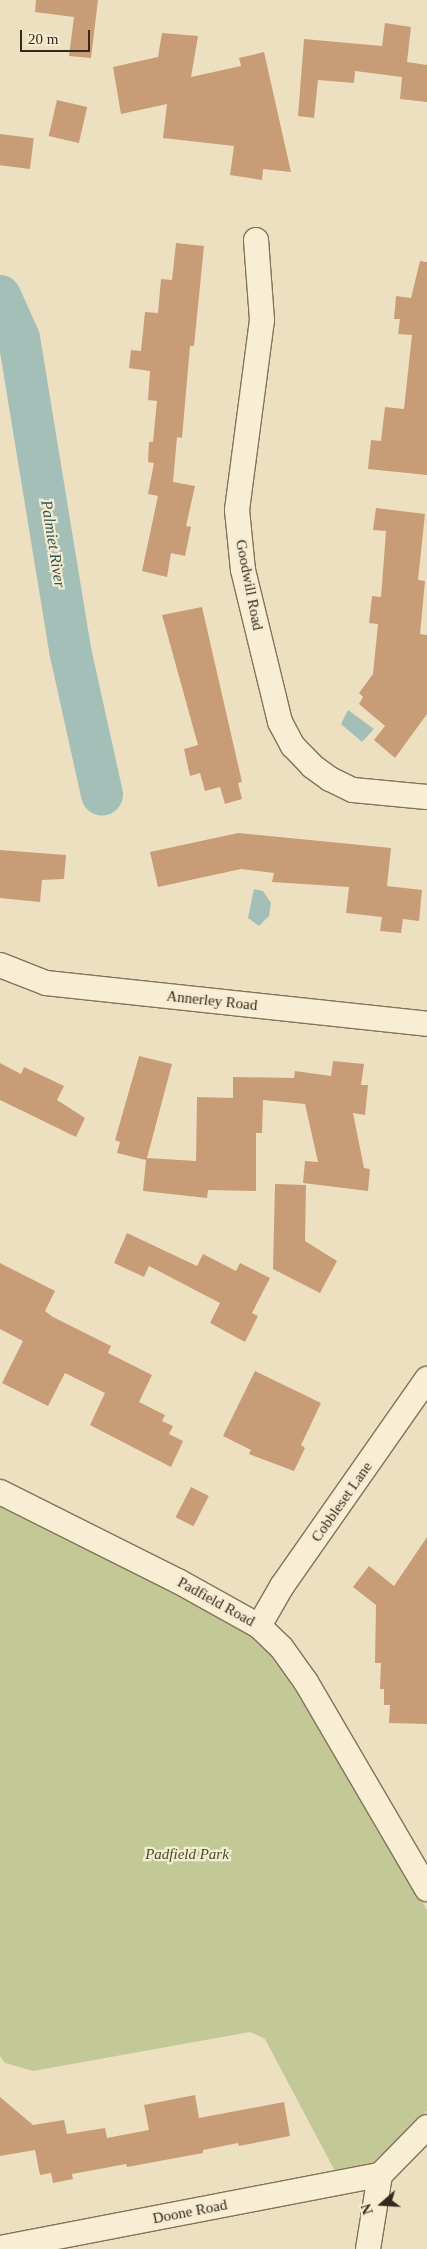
<!DOCTYPE html>
<html>
<head>
<meta charset="utf-8">
<style>
	body { margin:0 }
	#map { position:relative; width:427px; height:2249px; overflow:hidden; background:#ece0c1; font-family:Georgia,serif }
	div>[style] { position:absolute }
	.green>* { inset:0; background:#c2c996 }
	.water>* { inset:0; background:#a4bfb7 }
	.river>* { height:42px; margin:-21px; padding:0 21px; transform-origin:21px; border-radius:21px; background:#a4bfb7 }
	.building>* { inset:0; background:#c99c78; transform-origin:0 0 }
	.roads { filter:drop-shadow(1px 0 #85725a) drop-shadow(-1px 0 #85725a) drop-shadow(0 1px #85725a) drop-shadow(0 -1px #85725a) }
	.street>* { height:24px; margin:-12px; padding:0 12px; transform-origin:12px; border-radius:12px; background:#f7eed4 }
	span { translate:-50% -50%; white-space:nowrap; text-align:center; line-height:1.15; -webkit-text-stroke:4.5px #f4ebd1; paint-order:stroke }
	.street-label { font-size:15px; color:#35291d }
	.park-label { font-size:15px; color:#445125; font-style:italic }
	.water-label { font-size:16px; color:#2d5453; font-style:italic }
	.north { position:absolute; left:357px; top:2179px; width:50px; height:50px; -webkit-text-stroke:4px #f4ebd1; paint-order:stroke; rotate:251deg; font-size:14px; font-weight:700; line-height:20px; text-align:center; color:#35291d }
	.north::after { content:''; display:block; margin:auto; width:18px; height:22px; background:#35291d; clip-path:polygon(50% 0,100% 100%,50% 72%,0 100%) }
	.scale { position:absolute; left:20px; top:30px; width:70px; height:22px; box-sizing:border-box; border:2px solid #35291d; border-top:0; padding-left:6px; font-size:15px; line-height:18px; white-space:nowrap; color:#35291d; -webkit-text-stroke:4px #f4ebd1; paint-order:stroke }
</style>
</head>
<body>
<div id="map">
	<div class="green">
		<div style="clip-path:polygon(0 1503px,260px 1633px,307px 1687px,427px 1910px,427px 2111px,370px 2166px,337px 2175px,265px 2039px,250px 2032px,33px 2071px,5px 2063px,0 2056px)"></div>
	</div>
	<div class="water">
		<div style="clip-path:polygon(348px 710px,374px 729px,362px 742px,341px 724px)"></div>
		<div style="clip-path:polygon(254px 889px,263px 891px,271px 903px,269px 916px,259px 926px,248px 918px)"></div>
	</div>
	<div class="river">
		<div style="left:0;top:296px;width:46px;rotate:65.7deg"></div>
		<div style="left:19px;top:338px;width:316px;rotate:80.7deg"></div>
		<div style="left:70px;top:650px;width:148px;rotate:77.5deg"></div>
	</div>
	<div class="building">
		<div style="clip-path:polygon(36px 0,98px 0,91px 58px,69px 56px,74px 17px,35px 12px)"></div>
		<div style="clip-path:polygon(385px 23px,411px 27px,407px 62px,427px 65px,427px 102px,400px 99px,402px 77px,355px 71px,354px 83px,318px 80px,314px 118px,298px 116px,304px 39px,382px 46px)"></div>
		<div style="clip-path:polygon(162px 33px,198px 36px,191px 77px,241px 66px,239px 58px,264px 52px,291px 172px,263px 169px,262px 180px,230px 175px,234px 146px,163px 138px,167px 104px,121px 114px,113px 67px,158px 57px)"></div>
		<div style="left:57px;top:100px;width:31px;height:37px;rotate:13deg"></div>
		<div style="left:0;top:134px;width:34px;height:31px;rotate:7deg"></div>
		<div style="clip-path:polygon(176px 243px,204px 246px,194px 346px,190px 346px,182px 438px,177px 437px,173px 482px,195px 486px,186px 526px,191px 527px,185px 556px,171px 553px,167px 577px,142px 571px,158px 496px,148px 494px,154px 463px,148px 462px,149px 442px,153px 442px,157px 401px,148px 400px,150px 371px,129px 368px,131px 350px,141px 351px,145px 312px,158px 313px,161px 279px,172px 280px)"></div>
		<div style="clip-path:polygon(420px 261px,427px 262px,427px 475px,368px 469px,371px 440px,381px 441px,385px 407px,404px 409px,412px 335px,398px 334px,400px 319px,394px 319px,396px 296px,411px 298px)"></div>
		<div style="clip-path:polygon(376px 508px,425px 514px,418px 580px,425px 581px,420px 634px,427px 635px,427px 714px,395px 758px,374px 740px,385px 726px,359px 704px,363px 697px,359px 693px,373px 674px,378px 624px,369px 623px,372px 596px,381px 597px,384px 558px,386px 531px,373px 530px)"></div>
		<div style="clip-path:polygon(202px 607px,242px 782px,238px 783px,242px 799px,225px 804px,220px 787px,205px 791px,200px 773px,190px 776px,184px 749px,198px 745px,162px 615px)"></div>
		<div style="clip-path:polygon(238px 833px,391px 848px,387px 886px,422px 890px,419px 921px,403px 919px,401px 933px,380px 931px,382px 917px,346px 913px,349px 887px,272px 882px,274px 873px,241px 869px,158px 887px,150px 852px)"></div>
		<div style="clip-path:polygon(0 850px,66px 855px,64px 879px,42px 880px,40px 902px,0 898px)"></div>
		<div style="clip-path:polygon(139px 1056px,172px 1064px,147px 1158px,196px 1161px,197px 1097px,233px 1098px,233px 1077px,294px 1078px,295px 1071px,331px 1076px,333px 1061px,364px 1064px,361px 1085px,368px 1085px,365px 1115px,353px 1113px,364px 1168px,370px 1169px,368px 1191px,303px 1183px,305px 1161px,318px 1162px,305px 1104px,263px 1100px,262px 1133px,256px 1133px,256px 1191px,208px 1190px,207px 1198px,143px 1191px,146px 1160px,117px 1153px,120px 1142px,115px 1140px)"></div>
		<div style="clip-path:polygon(0 1063px,21px 1074px,24px 1067px,64px 1086px,57px 1100px,85px 1118px,76px 1137px,0 1100px)"></div>
		<div style="clip-path:polygon(275px 1184px,306px 1185px,305px 1241px,337px 1261px,320px 1293px,273px 1269px)"></div>
		<div style="clip-path:polygon(127px 1233px,197px 1266px,203px 1254px,236px 1271px,240px 1263px,270px 1278px,252px 1313px,258px 1316px,245px 1342px,210px 1323px,220px 1303px,149px 1266px,144px 1277px,114px 1263px)"></div>
		<div style="clip-path:polygon(0 1263px,55px 1291px,45px 1311px,53px 1317px,111px 1346px,108px 1353px,152px 1375px,139px 1402px,165px 1415px,162px 1421px,173px 1426px,169px 1434px,183px 1441px,171px 1467px,90px 1425px,105px 1393px,65px 1373px,48px 1406px,2px 1383px,23px 1341px,0 1329px)"></div>
		<div style="clip-path:polygon(255px 1371px,321px 1403px,301px 1445px,305px 1448px,294px 1471px,249px 1454px,251px 1450px,223px 1436px)"></div>
		<div style="left:191px;top:1487px;width:20px;height:34px;rotate:27deg"></div>
		<div style="clip-path:polygon(427px 1537px,427px 1724px,389px 1723px,390px 1705px,384px 1705px,384px 1689px,380px 1689px,381px 1663px,375px 1663px,376px 1605px,353px 1587px,369px 1566px,394px 1586px)"></div>
		<div style="clip-path:polygon(195px 2095px,199px 2118px,284px 2102px,290px 2136px,239px 2146px,238px 2143px,203px 2150px,203px 2153px,127px 2167px,126px 2164px,72px 2174px,73px 2179px,53px 2183px,51px 2173px,40px 2175px,35px 2150px,0 2156px,0 2097px,33px 2125px,64px 2120px,67px 2134px,105px 2128px,107px 2138px,149px 2130px,144px 2105px)"></div>
	</div>
	<div class="roads">
		<div class="street">
			<div style="left:256px;top:240px;width:80px;rotate:85.7deg"></div>
			<div style="left:262px;top:320px;width:192px;rotate:97.5deg"></div>
			<div style="left:237px;top:510px;width:60px;rotate:84.3deg"></div>
			<div style="left:243px;top:570px;width:156px;rotate:76.3deg"></div>
			<div style="left:280px;top:722px;width:27px;rotate:62deg"></div>
			<div style="left:293px;top:746px;width:28px;rotate:46deg"></div>
			<div style="left:312px;top:766px;width:22px;rotate:36deg"></div>
			<div style="left:330px;top:779px;width:25px;rotate:26deg"></div>
			<div style="left:353px;top:790px;width:74px;rotate:5.4deg"></div>
			<div style="left:0;top:965px;width:49px;rotate:21.4deg"></div>
			<div style="left:46px;top:983px;width:383px;rotate:6.1deg"></div>
			<div style="left:0;top:1492px;width:199px;rotate:26.6deg"></div>
			<div style="left:178px;top:1581px;width:93px;rotate:29.1deg"></div>
			<div style="left:259px;top:1626px;width:30px;rotate:44deg"></div>
			<div style="left:281px;top:1647px;width:43px;rotate:54.5deg"></div>
			<div style="left:306px;top:1682px;width:240px;rotate:59.7deg"></div>
			<div style="left:259px;top:1626px;width:46px;rotate:-60.1deg"></div>
			<div style="left:282px;top:1586px;width:253px;rotate:-55deg"></div>
			<div style="left:0;top:2248px;width:387px;rotate:-10.9deg"></div>
			<div style="left:368px;top:2249px;width:75px;rotate:-80.8deg"></div>
			<div style="left:380px;top:2175px;width:67px;rotate:-45.6deg"></div>
		</div>
	</div>
	<div class="street-label">
		<span style="left:249px;top:585px;rotate:79deg">Goodwill Road</span>
		<span style="left:212px;top:1001px;rotate:6deg">Annerley Road</span>
		<span style="left:342px;top:1502px;rotate:-55deg">Cobbleset Lane</span>
		<span style="left:216px;top:1602px;rotate:29deg">Padfield Road</span>
		<span style="left:190px;top:2212px;rotate:-11deg">Doone Road</span>
	</div>
	<div class="park-label">
		<span style="left:187px;top:1855px">Padfield Park</span>
	</div>
	<div class="water-label">
		<span style="left:53px;top:544px;rotate:81deg">Palmiet River</span>
	</div>
	<div class="north">N</div>
	<div class="scale">20 m</div>
</div>
</body>
</html>
